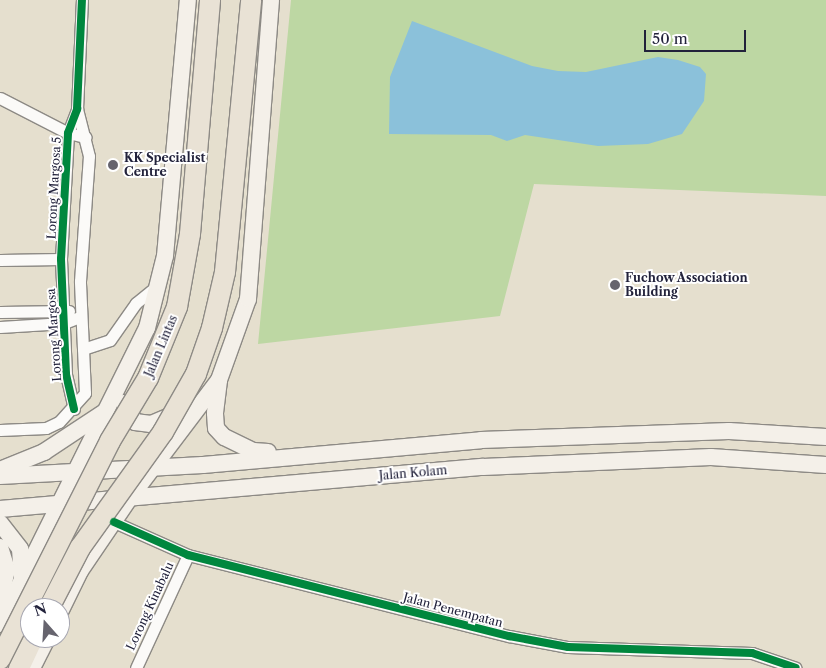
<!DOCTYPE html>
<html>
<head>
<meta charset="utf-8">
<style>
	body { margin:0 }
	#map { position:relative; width:826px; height:668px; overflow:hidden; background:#e5dfce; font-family:"Libre Caslon Text",serif }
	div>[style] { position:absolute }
	.green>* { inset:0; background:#bdd7a3 }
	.water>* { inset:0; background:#8bc1da }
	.roads { filter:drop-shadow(1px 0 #8d8a85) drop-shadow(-1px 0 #8d8a85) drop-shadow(0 1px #8d8a85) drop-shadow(0 -1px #8d8a85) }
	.street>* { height:11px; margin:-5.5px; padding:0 5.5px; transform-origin:5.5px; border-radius:5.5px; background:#fbfaf8 }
	.secondary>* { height:16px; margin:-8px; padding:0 8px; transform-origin:8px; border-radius:8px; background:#f4f0e9 }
	.highway>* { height:20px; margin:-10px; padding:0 10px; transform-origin:10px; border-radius:10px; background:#e9e2d5 }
	.bridges { filter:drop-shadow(1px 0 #8d8a85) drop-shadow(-1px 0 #8d8a85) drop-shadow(0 1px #8d8a85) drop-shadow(0 -1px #8d8a85) }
	.highway-bridge>* { height:20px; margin:-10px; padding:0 10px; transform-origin:10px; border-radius:10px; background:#e9e2d5 }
	.cycleway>* { height:8px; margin:-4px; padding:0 4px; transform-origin:4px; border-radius:4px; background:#00873e }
	.dots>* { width:14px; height:14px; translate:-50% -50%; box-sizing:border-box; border:2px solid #fff; border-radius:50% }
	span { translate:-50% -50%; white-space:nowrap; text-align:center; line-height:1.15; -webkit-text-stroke:4px #fff; paint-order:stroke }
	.poi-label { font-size:12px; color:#22223b; font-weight:700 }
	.left { translate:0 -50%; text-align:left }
	.street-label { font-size:12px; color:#22223b }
	.north { position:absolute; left:20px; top:598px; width:50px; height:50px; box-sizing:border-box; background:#fff; border:1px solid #a7a7b1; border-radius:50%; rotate:341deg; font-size:14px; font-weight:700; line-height:20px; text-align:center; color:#22223b }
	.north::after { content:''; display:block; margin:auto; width:18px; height:22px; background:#66646e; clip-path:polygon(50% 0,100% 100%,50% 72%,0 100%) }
	.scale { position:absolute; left:644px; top:30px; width:102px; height:22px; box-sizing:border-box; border:2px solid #22223b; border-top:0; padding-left:6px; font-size:15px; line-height:18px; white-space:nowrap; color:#22223b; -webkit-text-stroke:4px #fff; paint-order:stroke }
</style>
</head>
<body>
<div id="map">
	<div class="green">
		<div style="clip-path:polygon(291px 0,826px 0,826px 196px,534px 184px,500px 316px,258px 344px)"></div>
	</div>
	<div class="water">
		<div style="clip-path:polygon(412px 21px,532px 66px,558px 71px,586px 72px,658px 57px,678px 60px,700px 67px,706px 74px,704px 101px,682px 134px,648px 144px,598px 146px,525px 135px,507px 141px,491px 135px,389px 134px,390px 77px)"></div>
	</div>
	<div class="roads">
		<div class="street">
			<div style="left:0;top:98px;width:76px;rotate:27.2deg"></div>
			<div style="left:68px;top:133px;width:18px;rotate:13deg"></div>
			<div style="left:0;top:260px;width:61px;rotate:-0.9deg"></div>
			<div style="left:0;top:312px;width:69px;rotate:-0.8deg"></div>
			<div style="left:0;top:327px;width:64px;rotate:-3.6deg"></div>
			<div style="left:64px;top:323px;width:17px;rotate:-21deg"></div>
			<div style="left:83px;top:349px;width:28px;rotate:-18deg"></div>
			<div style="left:110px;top:340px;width:45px;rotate:-54.9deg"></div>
			<div style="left:136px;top:303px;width:27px;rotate:-39deg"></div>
			<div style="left:74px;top:409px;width:36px;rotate:-103deg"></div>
			<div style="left:66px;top:374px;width:115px;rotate:-92.5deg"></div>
			<div style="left:61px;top:259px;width:126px;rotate:-86.8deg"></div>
			<div style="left:68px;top:133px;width:26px;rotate:-69deg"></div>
			<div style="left:77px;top:109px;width:109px;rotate:-87.4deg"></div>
			<div style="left:0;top:430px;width:46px;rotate:-2.5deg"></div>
			<div style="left:46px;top:428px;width:14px;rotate:-25deg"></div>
			<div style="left:59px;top:422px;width:39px;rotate:-48deg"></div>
			<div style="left:85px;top:393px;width:112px;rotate:-92.6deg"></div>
			<div style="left:80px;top:281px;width:125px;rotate:-85.9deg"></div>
			<div style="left:89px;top:156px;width:49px;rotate:-104.3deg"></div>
			<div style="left:114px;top:522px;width:81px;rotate:24deg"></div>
			<div style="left:188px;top:555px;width:331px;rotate:14.2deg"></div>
			<div style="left:509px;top:636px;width:60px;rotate:10.6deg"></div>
			<div style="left:568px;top:647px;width:184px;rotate:1.9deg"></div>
			<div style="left:752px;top:653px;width:46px;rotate:18.8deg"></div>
			<div style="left:136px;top:668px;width:124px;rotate:-65.3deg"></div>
		</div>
		<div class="secondary">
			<div style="left:124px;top:403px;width:22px;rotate:60deg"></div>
			<div style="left:135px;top:422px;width:16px;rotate:7deg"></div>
			<div style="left:151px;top:424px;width:28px;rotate:-23deg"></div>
			<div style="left:268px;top:452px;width:15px;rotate:-176deg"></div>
			<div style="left:253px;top:451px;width:32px;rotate:-154deg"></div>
			<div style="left:224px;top:437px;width:12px;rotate:-132deg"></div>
			<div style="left:216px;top:428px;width:15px;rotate:-94deg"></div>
			<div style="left:215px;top:413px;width:33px;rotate:-83deg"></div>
			<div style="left:219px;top:380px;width:86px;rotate:-70.3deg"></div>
			<div style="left:248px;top:299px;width:300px;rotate:-85.6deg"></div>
			<div style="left:0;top:470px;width:48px;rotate:-22.2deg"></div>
			<div style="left:44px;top:452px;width:71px;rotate:-33.5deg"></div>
			<div style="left:0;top:476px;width:203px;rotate:-3.1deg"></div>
			<div style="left:203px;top:465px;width:279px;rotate:-5.1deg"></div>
			<div style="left:481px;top:440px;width:248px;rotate:-2.1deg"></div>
			<div style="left:729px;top:431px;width:97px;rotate:3.5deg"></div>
			<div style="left:0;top:509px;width:485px;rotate:-5deg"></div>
			<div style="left:483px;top:467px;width:228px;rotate:-2.5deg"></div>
			<div style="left:711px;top:457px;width:115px;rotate:4deg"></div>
			<div style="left:0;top:523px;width:33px;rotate:52deg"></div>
			<div style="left:20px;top:549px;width:30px;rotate:86deg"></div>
			<div style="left:0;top:547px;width:24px;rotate:73deg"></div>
			<div style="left:7px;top:570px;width:29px;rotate:104deg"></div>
			<div style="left:60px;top:612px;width:46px;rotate:-64deg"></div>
			<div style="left:80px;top:571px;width:87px;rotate:-55.8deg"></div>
			<div style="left:129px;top:499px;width:149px;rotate:-52.9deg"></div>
			<div style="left:0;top:624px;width:330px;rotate:-63.6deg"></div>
			<div style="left:147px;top:328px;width:74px;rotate:-76deg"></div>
			<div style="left:165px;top:256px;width:257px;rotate:-84.9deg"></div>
			<div style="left:32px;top:668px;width:34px;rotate:-63deg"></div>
		</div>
		<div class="highway">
			<div style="left:19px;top:668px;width:33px;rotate:-65deg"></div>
		</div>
	</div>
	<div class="bridges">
		<div class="highway-bridge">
			<div style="left:49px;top:608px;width:68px;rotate:-62.7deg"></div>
			<div style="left:80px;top:548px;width:143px;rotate:-54.4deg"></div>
			<div style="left:163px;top:432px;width:67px;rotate:-60.4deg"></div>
			<div style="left:196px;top:374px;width:49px;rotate:-70.8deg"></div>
			<div style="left:212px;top:328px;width:57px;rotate:-76.9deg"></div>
			<div style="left:225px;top:272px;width:273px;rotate:-84.5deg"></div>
			<div style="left:0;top:659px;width:244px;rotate:-63.2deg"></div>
			<div style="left:110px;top:441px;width:74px;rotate:-58.9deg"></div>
			<div style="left:148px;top:378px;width:77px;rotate:-67.8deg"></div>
			<div style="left:177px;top:307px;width:74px;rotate:-79.9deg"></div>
			<div style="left:190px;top:234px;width:235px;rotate:-85.1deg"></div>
		</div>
	</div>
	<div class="cycleway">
		<div style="left:74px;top:409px;width:36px;rotate:-103deg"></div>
		<div style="left:66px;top:374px;width:115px;rotate:-92.5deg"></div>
		<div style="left:61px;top:259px;width:126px;rotate:-86.8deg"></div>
		<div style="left:68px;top:133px;width:26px;rotate:-69deg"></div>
		<div style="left:77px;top:109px;width:109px;rotate:-87.4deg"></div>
		<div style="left:114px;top:522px;width:81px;rotate:24deg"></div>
		<div style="left:188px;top:555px;width:331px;rotate:14.2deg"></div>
		<div style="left:509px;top:636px;width:60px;rotate:10.6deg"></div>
		<div style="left:568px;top:647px;width:184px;rotate:1.9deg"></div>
		<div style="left:752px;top:653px;width:46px;rotate:18.8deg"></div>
	</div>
	<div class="dots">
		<div style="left:113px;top:165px;background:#66646e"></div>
		<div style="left:615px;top:285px;background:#66646e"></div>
	</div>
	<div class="poi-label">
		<span class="left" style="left:124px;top:165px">KK Specialist<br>Centre</span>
		<span class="left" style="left:625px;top:285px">Fuchow Association<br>Building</span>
	</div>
	<div class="street-label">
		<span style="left:54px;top:188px;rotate:-87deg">Lorong Margosa 5</span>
		<span style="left:54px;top:335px;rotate:-94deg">Lorong Margosa</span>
		<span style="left:161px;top:346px;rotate:-67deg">Jalan Lintas</span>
		<span style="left:413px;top:473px;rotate:-5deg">Jalan Kolam</span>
		<span style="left:150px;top:606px;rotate:-65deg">Lorong Kinabalu</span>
		<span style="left:453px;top:610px;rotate:15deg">Jalan Penempatan</span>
	</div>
	<div class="north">N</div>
	<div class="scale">50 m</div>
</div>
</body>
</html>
